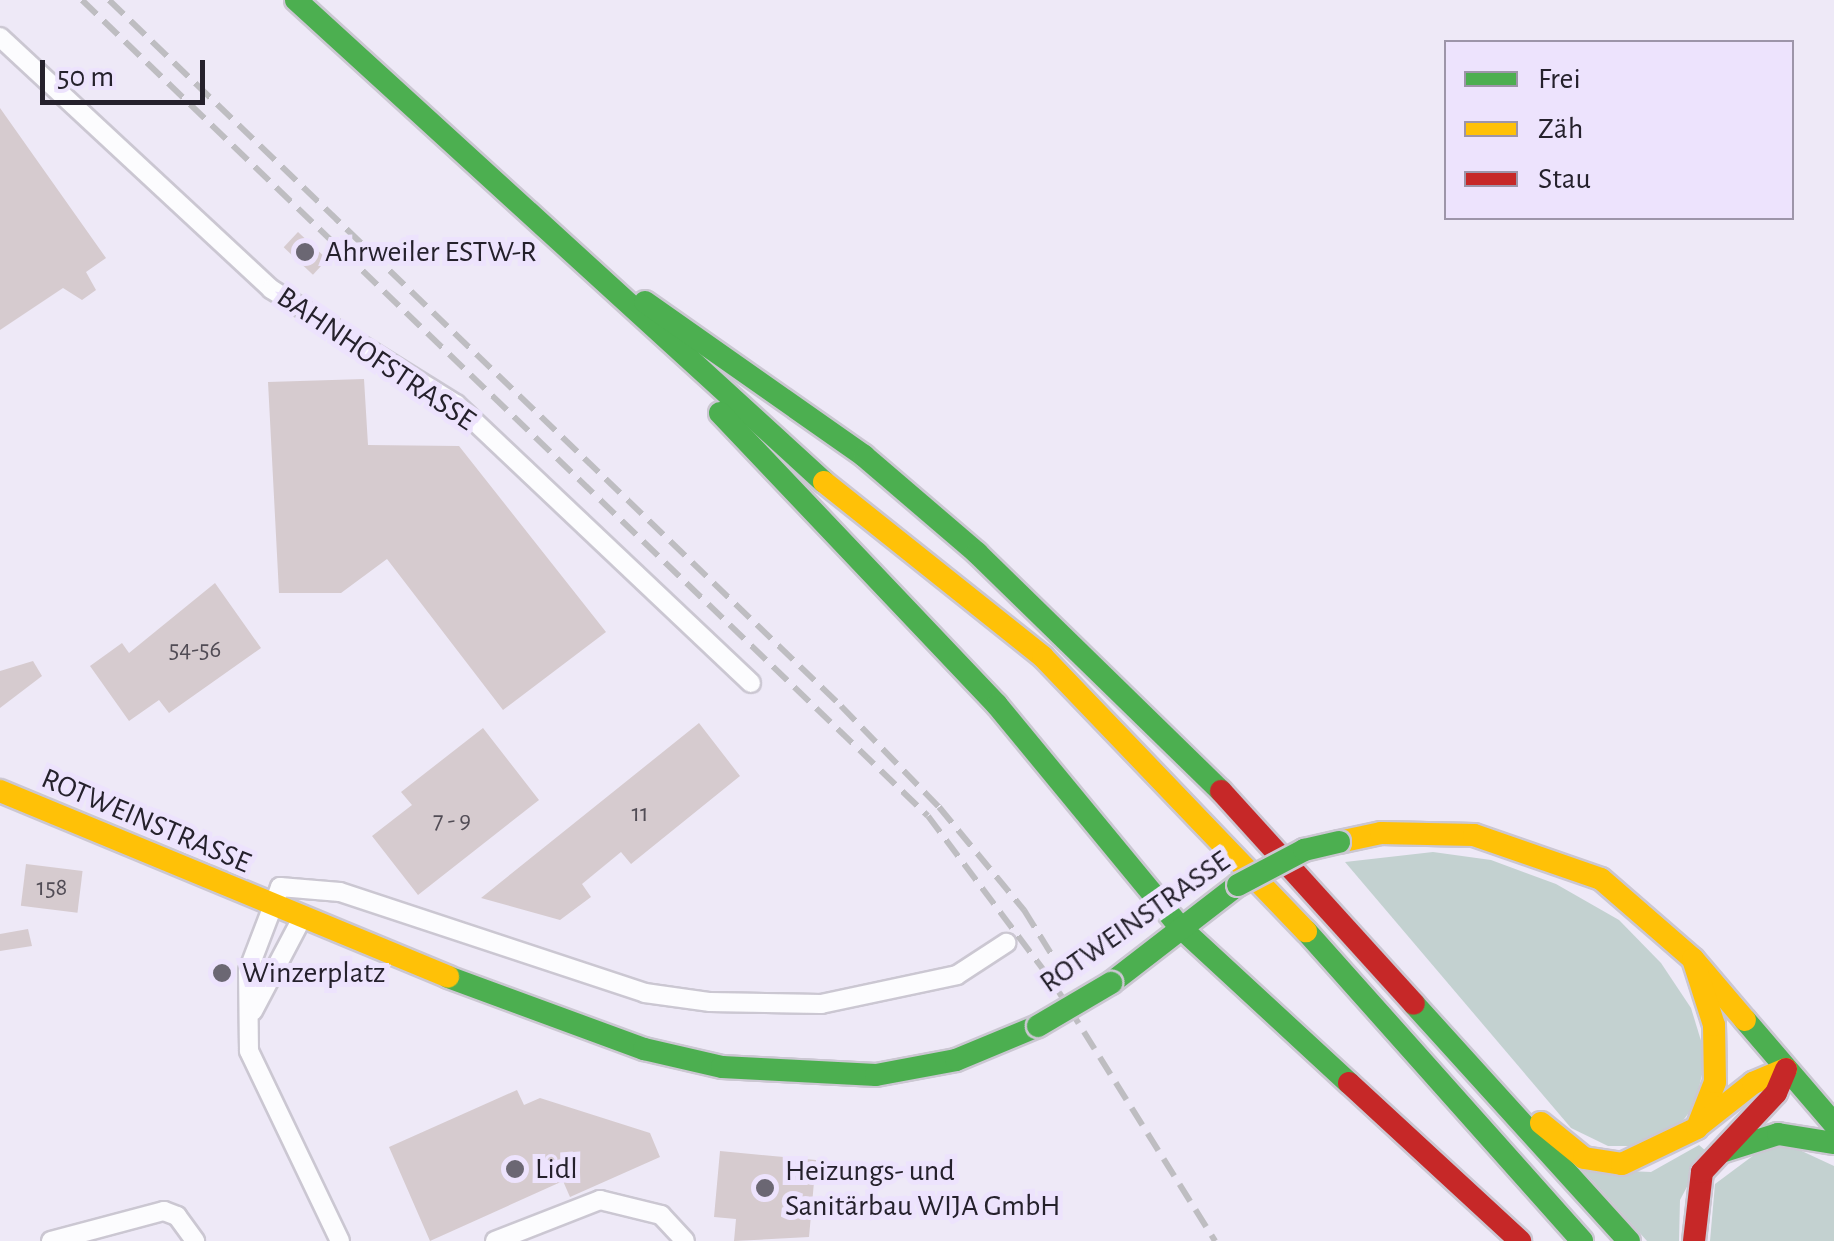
<!DOCTYPE html>
<html>
<head>
<meta charset="utf-8">
<style>
	body { margin:0 }
	#map { position:relative; width:1834px; height:1241px; overflow:hidden; background:#eee9f7; font-family:"Alegreya Sans",sans-serif }
	div>[style] { position:absolute }
	.green>* { inset:0; background:#c3d1d0 }
	.building>* { inset:0; background:#d6cbcf; transform-origin:0 0 }
	.roads { filter:drop-shadow(2px 0 #cbc7d2) drop-shadow(-2px 0 #cbc7d2) drop-shadow(0 2px #cbc7d2) drop-shadow(0 -2px #cbc7d2) }
	.street>* { height:18px; margin:-9px; padding:0 9px; transform-origin:9px; border-radius:9px; background:#fcfcfe }
	.fast>* { height:22px; margin:-11px; padding:0 11px; transform-origin:11px; border-radius:11px; background:#4caf50 }
	.slow>* { height:22px; margin:-11px; padding:0 11px; transform-origin:11px; border-radius:11px; background:#ffc107 }
	.jam>* { height:22px; margin:-11px; padding:0 11px; transform-origin:11px; border-radius:11px; background:#c62828 }
	.rail>* { height:6px; margin-top:-3px; transform-origin:0; background:repeating-linear-gradient(90deg,#bebdc1 0 20px,transparent 0 30px) }
	.bridges { filter:drop-shadow(2px 0 #cbc7d2) drop-shadow(-2px 0 #cbc7d2) drop-shadow(0 2px #cbc7d2) drop-shadow(0 -2px #cbc7d2) }
	.fast-bridge>* { height:22px; margin:-11px; padding:0 11px; transform-origin:11px; border-radius:11px; background:#4caf50 }
	.dots>* { width:28px; height:28px; translate:-50% -50%; box-sizing:border-box; border:5px solid #ede3fd; border-radius:50% }
	span { translate:-50% -50%; white-space:nowrap; text-align:center; line-height:1.15; -webkit-text-stroke:10px #ede3fd; paint-order:stroke }
	.number-label { font-size:25px; color:#514c55 }
	.number-label span { -webkit-text-stroke-width:0 }
	.poi-label { font-size:30px; color:#25212c }
	.left { translate:0 -50%; text-align:left }
	.street-label { font-size:30px; color:#25212c }
	.legend { position:absolute; left:1444px; top:40px; width:350px; height:180px; box-sizing:border-box; background:#ede3fd; border:2px solid #9d95a9; margin:0; padding:12px 18px; list-style:none; font-size:30px; color:#25212c }
	.legend li { display:flex; align-items:center; gap:20px; height:50px }
	.legend b { width:50px; border:2px solid #9d95a9 }
	.scale { position:absolute; left:40px; top:60px; width:165px; height:45px; box-sizing:border-box; border:5px solid #25212c; border-top:0; padding-left:12px; font-size:30px; line-height:35px; white-space:nowrap; color:#25212c; -webkit-text-stroke:8px #ede3fd; paint-order:stroke }
</style>
</head>
<body>
<div id="map">
	<div class="green">
		<div style="clip-path:polygon(1433px 852px,1491px 860px,1556px 884px,1619px 920px,1661px 963px,1691px 1008px,1706px 1057px,1695px 1105px,1674px 1132px,1644px 1146px,1608px 1146px,1571px 1128px,1345px 862px)"></div>
		<div style="clip-path:polygon(1699px 1145px,1706px 1151px,1680px 1200px,1679px 1241px,1647px 1241px,1582px 1169px,1651px 1172px)"></div>
		<div style="clip-path:polygon(1791px 1146px,1834px 1166px,1834px 1241px,1710px 1241px,1715px 1184px,1762px 1149px)"></div>
	</div>
	<div class="building">
		<div style="clip-path:polygon(0 108px,106px 258px,86px 272px,96px 290px,82px 300px,63px 288px,0 330px)"></div>
		<div style="left:298px;top:232px;width:40px;height:21px;rotate:43deg"></div>
		<div style="clip-path:polygon(364px 379px,368px 445px,459px 446px,606px 632px,503px 710px,387px 559px,341px 593px,279px 593px,268px 382px)"></div>
		<div style="clip-path:polygon(215px 583px,261px 648px,169px 713px,159px 700px,129px 721px,90px 666px,122px 643px,129px 653px)"></div>
		<div style="clip-path:polygon(33px 661px,42px 676px,0 708px,0 671px)"></div>
		<div style="clip-path:polygon(699px 723px,740px 776px,631px 864px,621px 852px,582px 884px,591px 897px,560px 920px,481px 898px)"></div>
		<div style="clip-path:polygon(483px 728px,539px 800px,418px 895px,372px 836px,412px 805px,401px 792px)"></div>
		<div style="left:26px;top:864px;width:57px;height:42px;rotate:7deg"></div>
		<div style="clip-path:polygon(28px 929px,32px 946px,0 951px,0 934px)"></div>
		<div style="clip-path:polygon(517px 1090px,524px 1105px,540px 1098px,650px 1133px,660px 1157px,570px 1197px,563px 1181px,430px 1241px,389px 1147px)"></div>
		<div style="clip-path:polygon(720px 1151px,816px 1160px,809px 1237px,734px 1241px,736px 1219px,714px 1217px)"></div>
	</div>
	<div class="roads">
		<div class="street">
			<div style="left:0;top:37px;width:370px;rotate:42.9deg"></div>
			<div style="left:271px;top:289px;width:218px;rotate:31.9deg"></div>
			<div style="left:456px;top:404px;width:406px;rotate:43.4deg"></div>
			<div style="left:253px;top:1011px;width:103px;rotate:-62.2deg"></div>
			<div style="left:51px;top:1241px;width:117px;rotate:-14.9deg"></div>
			<div style="left:164px;top:1211px;width:14px;rotate:21deg"></div>
			<div style="left:177px;top:1216px;width:31px;rotate:54deg"></div>
			<div style="left:340px;top:1241px;width:211px;rotate:-115.6deg"></div>
			<div style="left:249px;top:1051px;width:80px;rotate:-90.7deg"></div>
			<div style="left:248px;top:971px;width:90px;rotate:-69.1deg"></div>
			<div style="left:280px;top:887px;width:60px;rotate:4.8deg"></div>
			<div style="left:340px;top:892px;width:321px;rotate:18.3deg"></div>
			<div style="left:645px;top:993px;width:66px;rotate:7.9deg"></div>
			<div style="left:710px;top:1002px;width:111px;rotate:1deg"></div>
			<div style="left:821px;top:1004px;width:139px;rotate:-12deg"></div>
			<div style="left:957px;top:975px;width:59px;rotate:-33.1deg"></div>
			<div style="left:495px;top:1241px;width:113px;rotate:-21.3deg"></div>
			<div style="left:600px;top:1200px;width:63px;rotate:13.8deg"></div>
			<div style="left:661px;top:1215px;width:35px;rotate:47deg"></div>
		</div>
		<div class="fast">
			<div style="left:296px;top:0;width:715px;rotate:42.39deg"></div>
			<div style="left:645px;top:302px;width:268px;rotate:35.1deg"></div>
			<div style="left:864px;top:456px;width:149px;rotate:40.6deg"></div>
			<div style="left:977px;top:553px;width:341px;rotate:44.3deg"></div>
			<div style="left:720px;top:413px;width:402px;rotate:46.5deg"></div>
			<div style="left:997px;top:705px;width:289px;rotate:50.5deg"></div>
			<div style="left:1181px;top:928px;width:229px;rotate:42.7deg"></div>
			<div style="left:1306px;top:931px;width:415px;rotate:48.3deg"></div>
			<div style="left:448px;top:977px;width:209px;rotate:20.2deg"></div>
			<div style="left:644px;top:1049px;width:80px;rotate:13deg"></div>
			<div style="left:722px;top:1067px;width:154px;rotate:3deg"></div>
			<div style="left:876px;top:1075px;width:81px;rotate:-10.6deg"></div>
			<div style="left:956px;top:1060px;width:89px;rotate:-22.5deg"></div>
			<div style="left:1111px;top:983px;width:160px;rotate:-37.7deg"></div>
			<div style="left:1414px;top:1004px;width:320px;rotate:47.8deg"></div>
			<div style="left:1745px;top:1020px;width:137px;rotate:49.4deg"></div>
			<div style="left:1721px;top:1152px;width:60px;rotate:-17.5deg"></div>
			<div style="left:1778px;top:1134px;width:57px;rotate:9.1deg"></div>
		</div>
		<div class="slow">
			<div style="left:824px;top:482px;width:280px;rotate:38.6deg"></div>
			<div style="left:1043px;top:657px;width:380px;rotate:46.2deg"></div>
			<div style="left:0;top:791px;width:485px;rotate:22.5deg"></div>
			<div style="left:1339px;top:842px;width:43px;rotate:-12.1deg"></div>
			<div style="left:1381px;top:833px;width:93px;rotate:1.2deg"></div>
			<div style="left:1474px;top:835px;width:134px;rotate:19.1deg"></div>
			<div style="left:1601px;top:879px;width:122px;rotate:41deg"></div>
			<div style="left:1693px;top:959px;width:80px;rotate:49.6deg"></div>
			<div style="left:1541px;top:1123px;width:55px;rotate:39.1deg"></div>
			<div style="left:1584px;top:1158px;width:38px;rotate:9deg"></div>
			<div style="left:1622px;top:1164px;width:83px;rotate:-25.6deg"></div>
			<div style="left:1697px;top:1128px;width:49px;rotate:-68.6deg"></div>
			<div style="left:1715px;top:1082px;width:57px;rotate:-91deg"></div>
			<div style="left:1714px;top:1025px;width:69px;rotate:-107.7deg"></div>
			<div style="left:1700px;top:1125px;width:68px;rotate:-38.4deg"></div>
			<div style="left:1753px;top:1083px;width:36px;rotate:-23deg"></div>
		</div>
		<div class="jam">
			<div style="left:1221px;top:791px;width:287px;rotate:47.8deg"></div>
			<div style="left:1349px;top:1083px;width:233px;rotate:42.7deg"></div>
			<div style="left:1694px;top:1241px;width:69px;rotate:-83.4deg"></div>
			<div style="left:1702px;top:1172px;width:108px;rotate:-46.9deg"></div>
			<div style="left:1776px;top:1093px;width:26px;rotate:-67deg"></div>
		</div>
	</div>
	<div class="rail">
		<div style="left:82px;top:0;width:1175px;rotate:43.97deg"></div>
		<div style="left:928px;top:816px;width:206px;rotate:53.1deg"></div>
		<div style="left:1052px;top:981px;width:307px;rotate:57.9deg"></div>
		<div style="left:109px;top:0;width:1017px;rotate:43.96deg"></div>
		<div style="left:841px;top:706px;width:141px;rotate:45.9deg"></div>
		<div style="left:939px;top:807px;width:134px;rotate:50.5deg"></div>
		<div style="left:1024px;top:910px;width:68px;rotate:58.2deg"></div>
	</div>
	<div class="bridges">
		<div class="fast-bridge">
			<div style="left:1238px;top:885px;width:75px;rotate:-27.9deg"></div>
			<div style="left:1304px;top:850px;width:36px;rotate:-13deg"></div>
			<div style="left:1038px;top:1026px;width:85px;rotate:-30.5deg"></div>
		</div>
	</div>
	<div class="dots">
		<div style="left:305px;top:252px;background:#6b6773"></div>
		<div style="left:222px;top:973px;background:#6b6773"></div>
		<div style="left:515px;top:1169px;background:#6b6773"></div>
		<div style="left:765px;top:1188px;background:#6b6773"></div>
	</div>
	<div class="number-label">
		<span style="left:195px;top:650px">54-56</span>
		<span style="left:640px;top:814px">11</span>
		<span style="left:452px;top:821px">7 - 9</span>
		<span style="left:52px;top:888px">158</span>
	</div>
	<div class="poi-label">
		<span class="left" style="left:325px;top:252px">Ahrweiler ESTW-R</span>
		<span class="left" style="left:242px;top:973px">Winzerplatz</span>
		<span class="left" style="left:535px;top:1169px">Lidl</span>
		<span class="left" style="left:785px;top:1188px">Heizungs- und<br>Sanitärbau WIJA GmbH</span>
	</div>
	<div class="street-label">
		<span style="left:376px;top:359px;rotate:34deg">BAHNHOFSTRASSE</span>
		<span style="left:146px;top:821px;rotate:23deg">ROTWEINSTRASSE</span>
		<span style="left:1135px;top:922px;rotate:-35deg">ROTWEINSTRASSE</span>
	</div>
	<ul class="legend">
	<li><b style="height:12px;background:#4caf50"></b>Frei</li>
	<li><b style="height:12px;background:#ffc107"></b>Zäh</li>
	<li><b style="height:12px;background:#c62828"></b>Stau</li>
	</ul>
	<div class="scale">50 m</div>
</div>
</body>
</html>
